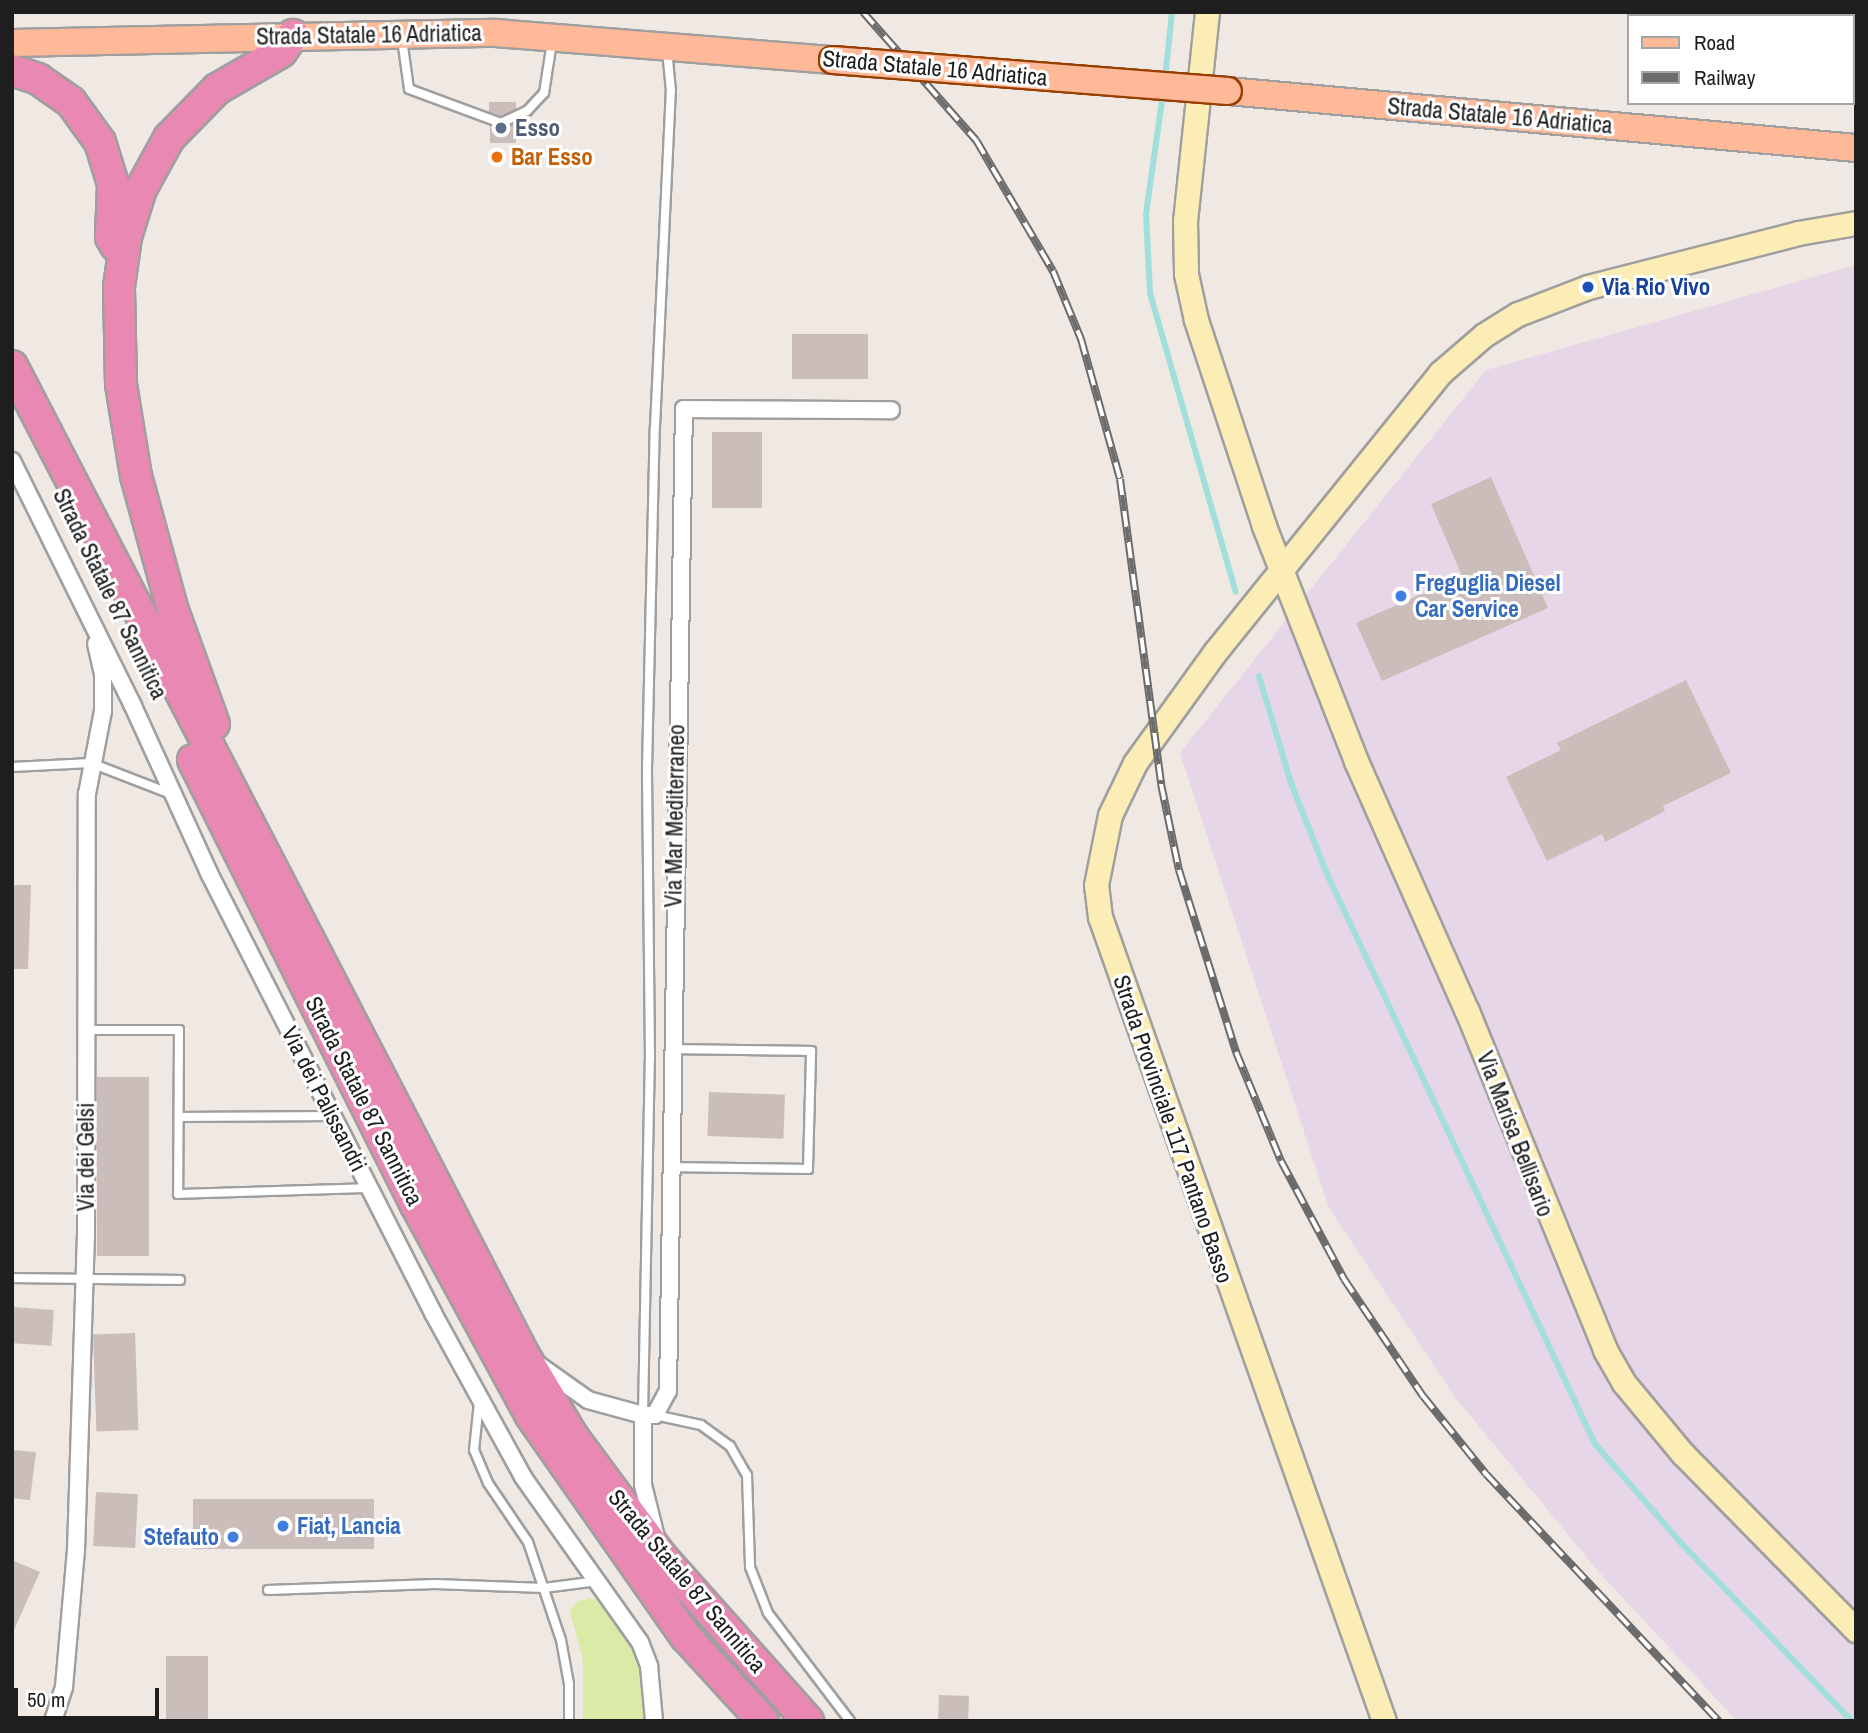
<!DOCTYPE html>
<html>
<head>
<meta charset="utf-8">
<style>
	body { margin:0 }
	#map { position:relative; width:1868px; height:1733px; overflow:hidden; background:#efe8e3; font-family:"Archivo Narrow",sans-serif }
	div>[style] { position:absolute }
	.industrial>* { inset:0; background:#e7d5e8 }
	.grass>* { inset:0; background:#daeba7 }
	.stream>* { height:6px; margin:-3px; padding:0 3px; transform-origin:3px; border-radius:3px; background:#a2dedc }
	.building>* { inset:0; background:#cbbdb9; transform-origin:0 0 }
	.roads { filter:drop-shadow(2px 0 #9f9f9f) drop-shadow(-2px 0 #9f9f9f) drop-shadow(0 2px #9f9f9f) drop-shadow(0 -2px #9f9f9f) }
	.lane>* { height:8px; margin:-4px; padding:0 4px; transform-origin:4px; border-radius:4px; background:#fff }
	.street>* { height:16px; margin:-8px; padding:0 8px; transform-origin:8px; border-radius:8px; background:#fff }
	.secondary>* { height:23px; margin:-11.5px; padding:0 11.5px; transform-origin:11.5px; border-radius:11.5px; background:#fbedb5 }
	.primary>* { height:26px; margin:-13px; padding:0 13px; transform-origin:13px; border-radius:13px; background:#feb999 }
	.highway>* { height:30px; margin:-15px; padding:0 15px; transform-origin:15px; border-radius:15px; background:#e988b3 }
	.rail>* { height:8px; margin-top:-4px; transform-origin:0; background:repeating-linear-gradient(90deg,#fff 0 16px,#6c6c6c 0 32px); box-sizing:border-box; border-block:2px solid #6c6c6c }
	.bridges { filter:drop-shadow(2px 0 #973e00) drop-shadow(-2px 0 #973e00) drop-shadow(0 2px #973e00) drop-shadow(0 -2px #973e00) }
	.primary-bridge>* { height:26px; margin:-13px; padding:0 13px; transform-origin:13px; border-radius:13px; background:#feb999 }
	.dots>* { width:19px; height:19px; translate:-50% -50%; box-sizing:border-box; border:4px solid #fff; border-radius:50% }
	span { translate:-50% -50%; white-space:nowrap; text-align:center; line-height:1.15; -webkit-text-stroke:6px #fff; paint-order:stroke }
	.street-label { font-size:23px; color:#1e1e1e }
	.service-label { font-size:23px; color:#4e5e75; font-weight:700 }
	.left { translate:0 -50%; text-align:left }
	.food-label { font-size:23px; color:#c56008; font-weight:700 }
	.transit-label { font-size:23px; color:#164399; font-weight:700 }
	.shop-label { font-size:23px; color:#366cbe; font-weight:700 }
	.right { translate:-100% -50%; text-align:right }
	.frame { position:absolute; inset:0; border:14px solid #1e1e1e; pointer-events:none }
	.legend { position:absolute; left:1627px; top:14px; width:228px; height:91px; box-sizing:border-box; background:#fff; border:2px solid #a5a5a5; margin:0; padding:9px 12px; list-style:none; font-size:21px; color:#1e1e1e }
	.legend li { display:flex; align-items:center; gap:14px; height:35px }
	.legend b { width:35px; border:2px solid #a5a5a5 }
	.scale { position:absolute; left:14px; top:1688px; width:145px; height:32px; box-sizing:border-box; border:4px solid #1e1e1e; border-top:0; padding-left:9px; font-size:21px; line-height:24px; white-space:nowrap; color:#1e1e1e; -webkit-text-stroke:5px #fff; paint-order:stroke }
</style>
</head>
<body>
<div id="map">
	<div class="industrial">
		<div style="clip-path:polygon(1856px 265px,1856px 1721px,1737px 1721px,1598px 1571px,1455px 1397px,1329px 1208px,1180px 753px,1486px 370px)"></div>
	</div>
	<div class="grass">
		<div style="clip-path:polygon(591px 1598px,604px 1602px,638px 1656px,645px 1683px,645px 1721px,583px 1721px,583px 1661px,570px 1611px,578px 1601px)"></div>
	</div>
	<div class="stream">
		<div style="left:1165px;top:79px;width:67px;rotate:-84deg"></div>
		<div style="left:1163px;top:93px;width:122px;rotate:98deg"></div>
		<div style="left:1146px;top:214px;width:79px;rotate:87.1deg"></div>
		<div style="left:1150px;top:293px;width:311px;rotate:74deg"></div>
		<div style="left:1259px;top:676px;width:115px;rotate:73.3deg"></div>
		<div style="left:1292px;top:786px;width:95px;rotate:68.3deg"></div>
		<div style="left:1327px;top:874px;width:630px;rotate:64.82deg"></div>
		<div style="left:1595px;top:1444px;width:133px;rotate:49deg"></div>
		<div style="left:1682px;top:1544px;width:245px;rotate:46.2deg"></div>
	</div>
	<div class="building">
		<div style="clip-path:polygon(489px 102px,516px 102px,516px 109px,501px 116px,489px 112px)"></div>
		<div style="clip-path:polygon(516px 123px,516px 143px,490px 143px,490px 126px,502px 129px)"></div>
		<div style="left:868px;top:334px;width:45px;height:76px;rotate:90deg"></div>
		<div style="left:712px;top:432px;width:50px;height:76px"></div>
		<div style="clip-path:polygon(1491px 477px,1548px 608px,1382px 681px,1356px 623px,1462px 576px,1431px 504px)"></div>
		<div style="clip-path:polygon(1686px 680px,1731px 773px,1663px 806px,1665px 811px,1605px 842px,1602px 834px,1547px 861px,1506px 777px,1561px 750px,1557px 743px)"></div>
		<div style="clip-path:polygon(12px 885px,31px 885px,28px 969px,12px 969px)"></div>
		<div style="left:97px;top:1077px;width:52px;height:179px"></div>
		<div style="left:709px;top:1092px;width:76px;height:44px;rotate:2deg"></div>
		<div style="left:12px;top:1307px;width:42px;height:36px;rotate:4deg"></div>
		<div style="left:135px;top:1333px;width:97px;height:42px;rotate:88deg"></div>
		<div style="clip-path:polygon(12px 1450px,36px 1452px,30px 1500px,12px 1498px)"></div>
		<div style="left:96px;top:1492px;width:42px;height:54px;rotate:3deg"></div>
		<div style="left:374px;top:1499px;width:50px;height:181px;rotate:90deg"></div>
		<div style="clip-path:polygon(12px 1560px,40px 1572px,12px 1634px)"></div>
		<div style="left:166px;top:1656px;width:42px;height:65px"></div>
		<div style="left:939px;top:1695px;width:30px;height:26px;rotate:2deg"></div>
	</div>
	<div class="roads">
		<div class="lane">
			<div style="left:402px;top:39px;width:50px;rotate:82deg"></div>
			<div style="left:409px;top:89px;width:98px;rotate:20.3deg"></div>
			<div style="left:501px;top:123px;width:29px;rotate:-25deg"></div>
			<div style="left:527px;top:111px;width:25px;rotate:-47deg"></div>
			<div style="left:544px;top:93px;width:52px;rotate:-81.1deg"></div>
			<div style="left:12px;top:767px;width:79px;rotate:-2.9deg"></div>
			<div style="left:91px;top:763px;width:86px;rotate:21.2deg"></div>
			<div style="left:87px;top:1030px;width:92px"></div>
			<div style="left:179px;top:1030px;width:164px;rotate:90.3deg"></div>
			<div style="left:178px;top:1194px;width:191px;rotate:-1.8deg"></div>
			<div style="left:179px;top:1117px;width:154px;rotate:-0.4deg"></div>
			<div style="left:670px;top:1167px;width:138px;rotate:0.8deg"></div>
			<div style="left:808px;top:1169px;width:118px;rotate:-88.5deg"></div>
			<div style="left:811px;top:1051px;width:139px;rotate:-179.2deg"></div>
			<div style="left:12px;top:1278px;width:168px;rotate:0.7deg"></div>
			<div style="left:479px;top:1402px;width:48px;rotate:95.9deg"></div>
			<div style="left:474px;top:1450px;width:36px;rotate:67deg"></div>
			<div style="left:488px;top:1483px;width:71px;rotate:55.9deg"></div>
			<div style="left:528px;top:1542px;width:103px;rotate:71.4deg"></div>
			<div style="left:561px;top:1640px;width:45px;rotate:79.7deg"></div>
			<div style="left:569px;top:1684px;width:37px;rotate:90deg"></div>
			<div style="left:643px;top:1415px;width:356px;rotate:-88.9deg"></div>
			<div style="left:650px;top:1059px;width:290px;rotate:-90.6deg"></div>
			<div style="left:647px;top:769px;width:342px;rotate:-88.7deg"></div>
			<div style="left:655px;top:427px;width:336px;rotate:-87.3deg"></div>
			<div style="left:671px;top:91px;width:41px;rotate:-95.6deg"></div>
			<div style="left:655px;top:1415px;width:47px;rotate:12.3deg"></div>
			<div style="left:701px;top:1425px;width:36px;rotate:36deg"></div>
			<div style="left:730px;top:1446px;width:34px;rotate:60deg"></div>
			<div style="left:747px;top:1475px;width:92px;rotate:88.1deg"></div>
			<div style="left:750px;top:1567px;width:49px;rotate:68.6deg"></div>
			<div style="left:768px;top:1613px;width:136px;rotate:52.8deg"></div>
			<div style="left:268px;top:1590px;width:167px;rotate:-2.1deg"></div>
			<div style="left:435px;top:1584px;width:109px;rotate:2.1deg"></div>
			<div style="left:544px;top:1588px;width:54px;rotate:-7.4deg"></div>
		</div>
		<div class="street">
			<div style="left:12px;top:461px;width:273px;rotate:63.7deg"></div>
			<div style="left:133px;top:706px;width:183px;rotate:65.5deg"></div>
			<div style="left:209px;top:873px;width:494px;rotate:63deg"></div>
			<div style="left:433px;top:1313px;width:187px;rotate:61.2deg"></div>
			<div style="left:523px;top:1477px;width:202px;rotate:54.7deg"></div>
			<div style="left:640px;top:1642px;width:26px;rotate:69deg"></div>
			<div style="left:649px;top:1666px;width:55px;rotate:84.8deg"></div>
			<div style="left:536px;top:1363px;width:64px;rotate:35.4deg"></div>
			<div style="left:588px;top:1400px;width:57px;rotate:15.3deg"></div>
			<div style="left:643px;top:1415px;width:12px"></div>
			<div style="left:655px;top:1415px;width:27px;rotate:-62deg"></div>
			<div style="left:668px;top:1391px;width:982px;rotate:-89.07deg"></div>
			<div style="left:684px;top:409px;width:207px;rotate:0.3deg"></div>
			<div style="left:643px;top:1415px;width:70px;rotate:90deg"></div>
			<div style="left:643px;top:1485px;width:54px;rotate:76deg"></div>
			<div style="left:53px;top:1721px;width:36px;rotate:-72deg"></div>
			<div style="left:64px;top:1687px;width:137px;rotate:-85deg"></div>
			<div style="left:76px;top:1551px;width:316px;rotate:-88.2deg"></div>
			<div style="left:86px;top:1235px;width:441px;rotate:-89.9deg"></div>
			<div style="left:87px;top:794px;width:85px;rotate:-79.1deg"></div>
			<div style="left:103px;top:711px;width:37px;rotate:-90deg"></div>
			<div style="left:103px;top:674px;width:31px;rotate:-103deg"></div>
		</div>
		<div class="secondary">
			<div style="left:1207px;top:12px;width:209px;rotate:96deg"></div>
			<div style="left:1185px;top:220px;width:54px;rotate:88.9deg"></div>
			<div style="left:1186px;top:274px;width:47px;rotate:77.7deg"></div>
			<div style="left:1196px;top:320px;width:217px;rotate:71.7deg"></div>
			<div style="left:1264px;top:526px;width:252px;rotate:68.6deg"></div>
			<div style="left:1356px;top:761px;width:274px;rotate:66.1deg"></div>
			<div style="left:1467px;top:1011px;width:366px;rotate:67.8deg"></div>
			<div style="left:1605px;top:1350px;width:38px;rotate:60deg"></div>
			<div style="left:1624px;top:1383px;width:92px;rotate:50.3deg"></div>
			<div style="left:1683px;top:1454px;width:247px;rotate:45.5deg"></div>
			<div style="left:1384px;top:1721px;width:853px;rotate:-109.45deg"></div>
			<div style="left:1100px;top:917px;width:32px;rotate:-97deg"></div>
			<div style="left:1096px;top:885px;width:71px;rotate:-78.7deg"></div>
			<div style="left:1110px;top:815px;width:58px;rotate:-64.3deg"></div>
			<div style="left:1135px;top:763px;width:137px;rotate:-54.2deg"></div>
			<div style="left:1215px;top:652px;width:358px;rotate:-51.1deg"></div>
			<div style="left:1440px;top:373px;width:58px;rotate:-40.8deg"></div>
			<div style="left:1484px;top:335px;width:40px;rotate:-32deg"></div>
			<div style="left:1518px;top:314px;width:75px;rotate:-21.1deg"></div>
			<div style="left:1588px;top:287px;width:217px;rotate:-14.4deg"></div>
			<div style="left:1798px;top:233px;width:59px;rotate:-9.8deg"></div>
		</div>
		<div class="primary">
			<div style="left:12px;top:43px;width:484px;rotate:-1.2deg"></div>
			<div style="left:496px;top:33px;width:338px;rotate:4.6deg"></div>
			<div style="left:1228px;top:91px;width:631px;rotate:5.19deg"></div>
		</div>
		<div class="highway">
			<div style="left:12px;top:70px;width:28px;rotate:19deg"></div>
			<div style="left:38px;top:79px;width:40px;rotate:34.9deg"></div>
			<div style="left:71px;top:102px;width:49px;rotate:54.1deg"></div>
			<div style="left:100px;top:142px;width:44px;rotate:72.8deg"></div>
			<div style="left:113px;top:184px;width:53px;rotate:92.2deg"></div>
			<div style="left:111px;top:237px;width:10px;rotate:61deg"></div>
			<div style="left:12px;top:366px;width:1114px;rotate:62.63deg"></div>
			<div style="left:524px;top:1355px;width:96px;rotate:59.1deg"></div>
			<div style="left:573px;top:1437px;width:148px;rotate:53.5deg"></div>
			<div style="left:661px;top:1556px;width:221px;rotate:48.3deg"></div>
			<div style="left:214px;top:724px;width:120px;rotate:-109.9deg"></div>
			<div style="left:173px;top:611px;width:140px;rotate:-105.3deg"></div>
			<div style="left:136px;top:476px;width:93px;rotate:-99.3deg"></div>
			<div style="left:121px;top:384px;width:97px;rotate:-91.2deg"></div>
			<div style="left:119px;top:287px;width:50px;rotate:-82deg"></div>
			<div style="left:126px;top:237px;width:50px;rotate:-72.6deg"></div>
			<div style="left:141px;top:189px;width:58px;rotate:-61.2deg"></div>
			<div style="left:169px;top:138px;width:69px;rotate:-45.6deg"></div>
			<div style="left:217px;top:89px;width:74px;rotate:-30deg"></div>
			<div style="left:281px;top:52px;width:21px;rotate:-55deg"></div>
			<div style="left:193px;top:760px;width:498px;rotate:63.4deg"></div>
			<div style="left:416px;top:1205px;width:240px;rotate:61.4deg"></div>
			<div style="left:531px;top:1416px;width:270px;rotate:55deg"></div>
			<div style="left:686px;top:1637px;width:114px;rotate:47.5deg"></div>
		</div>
	</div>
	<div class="rail">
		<div style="left:863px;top:12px;width:171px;rotate:48.6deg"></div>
		<div style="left:976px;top:140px;width:152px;rotate:59.6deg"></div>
		<div style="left:1053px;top:271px;width:74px;rotate:67.6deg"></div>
		<div style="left:1081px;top:339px;width:145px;rotate:74.4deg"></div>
		<div style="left:1120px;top:479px;width:308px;rotate:82.3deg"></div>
		<div style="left:1161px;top:784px;width:88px;rotate:78.2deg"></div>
		<div style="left:1179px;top:870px;width:191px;rotate:72.6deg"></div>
		<div style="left:1236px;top:1052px;width:118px;rotate:67.6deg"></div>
		<div style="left:1281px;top:1161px;width:134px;rotate:61.9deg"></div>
		<div style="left:1344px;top:1279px;width:141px;rotate:56deg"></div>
		<div style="left:1423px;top:1396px;width:100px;rotate:51.1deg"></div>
		<div style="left:1486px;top:1474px;width:340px;rotate:46.7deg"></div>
	</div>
	<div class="bridges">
		<div class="primary-bridge">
			<div style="left:833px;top:60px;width:396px;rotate:4.5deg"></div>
		</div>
	</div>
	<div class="dots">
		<div style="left:501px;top:128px;background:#5c6f8a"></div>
		<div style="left:497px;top:157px;background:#e8710a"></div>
		<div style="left:1588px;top:287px;background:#1a4fb4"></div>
		<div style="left:1401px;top:596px;background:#3f7fe0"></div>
		<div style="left:283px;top:1526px;background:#3f7fe0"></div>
		<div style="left:233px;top:1537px;background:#3f7fe0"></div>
	</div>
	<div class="street-label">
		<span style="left:369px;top:35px;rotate:-1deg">Strada Statale 16 Adriatica</span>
		<span style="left:935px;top:68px;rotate:5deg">Strada Statale 16 Adriatica</span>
		<span style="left:1500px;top:116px;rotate:5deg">Strada Statale 16 Adriatica</span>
		<span style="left:110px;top:594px;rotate:64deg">Strada Statale 87 Sannitica</span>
		<span style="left:675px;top:816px;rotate:-89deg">Via Mar Mediterraneo</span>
		<span style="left:324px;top:1099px;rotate:63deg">Via dei Palissandri</span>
		<span style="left:364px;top:1101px;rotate:63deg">Strada Statale 87 Sannitica</span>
		<span style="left:1173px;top:1129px;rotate:71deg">Strada Provinciale 117 Pantano Basso</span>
		<span style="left:1515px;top:1134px;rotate:69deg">Via Marisa Bellisario</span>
		<span style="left:86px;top:1157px;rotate:-90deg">Via dei Gelsi</span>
		<span style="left:687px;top:1581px;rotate:50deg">Strada Statale 87 Sannitica</span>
	</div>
	<div class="service-label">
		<span class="left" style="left:515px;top:128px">Esso</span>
	</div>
	<div class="food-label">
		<span class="left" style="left:511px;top:157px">Bar Esso</span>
	</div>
	<div class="transit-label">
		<span class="left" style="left:1602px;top:287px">Via Rio Vivo</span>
	</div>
	<div class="shop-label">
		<span class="left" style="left:1415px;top:596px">Freguglia Diesel<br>Car Service</span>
		<span class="left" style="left:297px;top:1526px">Fiat, Lancia</span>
		<span class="right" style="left:219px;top:1537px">Stefauto</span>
	</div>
	<div class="frame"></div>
	<ul class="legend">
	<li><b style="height:9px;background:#feb999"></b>Road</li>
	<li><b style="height:9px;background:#6c6c6c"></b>Railway</li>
	</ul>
	<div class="scale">50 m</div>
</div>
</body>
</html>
